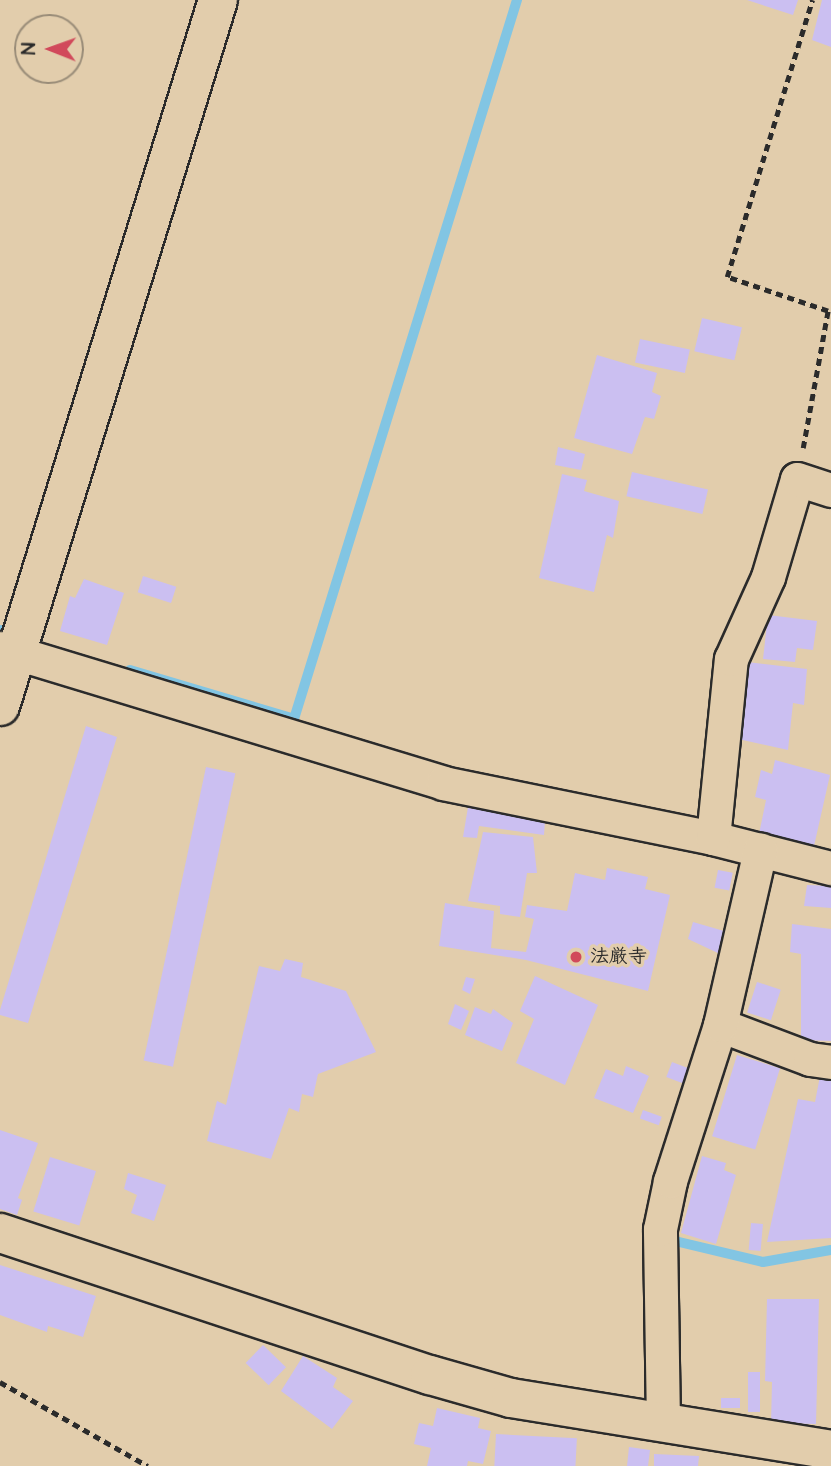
<!DOCTYPE html>
<html>
<head>
<meta charset="utf-8">
<style>
	body { margin:0 }
	#map { position:relative; width:831px; height:1466px; overflow:hidden; background:#e2cdac; font-family:"Architects Daughter","Klee One",sans-serif }
	div>[style] { position:absolute }
	.stream>* { height:10px; margin:-5px; padding:0 5px; transform-origin:5px; border-radius:5px; background:#82c5e3 }
	.building>* { inset:0; background:#cbbff1; transform-origin:0 0 }
	.path>* { height:4.5px; margin-top:-2.25px; transform-origin:0; background:repeating-linear-gradient(90deg,#2b2b2b 0 7px,transparent 0 12px) }
	.roads { filter:drop-shadow(2px 0 #2b2b2b) drop-shadow(-2px 0 #2b2b2b) drop-shadow(0 2px #2b2b2b) drop-shadow(0 -2px #2b2b2b) }
	.minor>* { height:33px; margin:-16.5px; padding:0 16.5px; transform-origin:16.5px; border-radius:16.5px; background:#e2cdac }
	.tertiary>* { height:38px; margin:-19px; padding:0 19px; transform-origin:19px; border-radius:19px; background:#e2cdac }
	.dots>* { width:19px; height:19px; translate:-50% -50%; box-sizing:border-box; border:4px solid #e2cdac; border-radius:50% }
	span { translate:-50% -50%; white-space:nowrap; text-align:center; line-height:1.15; -webkit-text-stroke:7px #e2cdac; paint-order:stroke }
	.poi-label { font-size:19px; color:#2b2b2b; font-weight:700 }
	.left { translate:0 -50%; text-align:left }
	.north { position:absolute; left:14px; top:14px; width:70px; height:70px; box-sizing:border-box; background:#e2cdac; border:2px solid #998c78; border-radius:50%; rotate:271deg; font-size:19px; font-weight:700; line-height:28px; text-align:center; color:#2b2b2b }
	.north::after { content:''; display:block; margin:auto; width:24px; height:32px; background:#d1495b; clip-path:polygon(50% 0,100% 100%,50% 72%,0 100%) }
</style>
</head>
<body>
<div id="map">
	<div class="stream">
		<div style="left:0;top:630px;width:1px;rotate:45deg"></div>
		<div style="left:130px;top:670px;width:171px;rotate:16.6deg"></div>
		<div style="left:294px;top:719px;width:753px;rotate:-72.77deg"></div>
		<div style="left:675px;top:1241px;width:90px;rotate:13.4deg"></div>
		<div style="left:763px;top:1262px;width:69px;rotate:-10deg"></div>
	</div>
	<div class="building">
		<div style="clip-path:polygon(747px 0,798px 0,793px 15px)"></div>
		<div style="clip-path:polygon(822px 0,831px 0,831px 47px,812px 40px)"></div>
		<div style="left:702px;top:318px;width:41px;height:34px;rotate:13deg"></div>
		<div style="left:640px;top:339px;width:51px;height:24px;rotate:12deg"></div>
		<div style="clip-path:polygon(597px 355px,657px 373px,652px 392px,661px 396px,654px 419px,645px 417px,632px 454px,574px 438px)"></div>
		<div style="clip-path:polygon(558px 447px,585px 454px,581px 470px,555px 465px)"></div>
		<div style="left:632px;top:472px;width:78px;height:25px;rotate:13deg"></div>
		<div style="clip-path:polygon(562px 474px,587px 480px,584px 491px,619px 501px,613px 538px,607px 535px,594px 592px,539px 578px)"></div>
		<div style="left:143px;top:576px;width:35px;height:17px;rotate:18deg"></div>
		<div style="clip-path:polygon(84px 579px,124px 593px,107px 645px,60px 631px,70px 596px,75px 598px)"></div>
		<div style="clip-path:polygon(768px 615px,817px 621px,813px 650px,797px 648px,795px 662px,763px 659px)"></div>
		<div style="clip-path:polygon(747px 662px,807px 669px,804px 705px,793px 703px,788px 750px,738px 739px)"></div>
		<div style="clip-path:polygon(86px 726px,117px 737px,28px 1023px,0 1015px,0 1010px)"></div>
		<div style="clip-path:polygon(775px 760px,830px 775px,814px 846px,759px 834px,766px 800px,755px 797px,761px 770px,772px 774px)"></div>
		<div style="left:206px;top:767px;width:30px;height:300px;rotate:12deg"></div>
		<div style="clip-path:polygon(468px 807px,545px 821px,544px 835px,479px 826px,477px 838px,463px 837px)"></div>
		<div style="clip-path:polygon(483px 832px,533px 837px,537px 873px,527px 873px,520px 917px,500px 914px,500px 906px,468px 901px)"></div>
		<div style="clip-path:polygon(607px 868px,648px 877px,645px 889px,670px 895px,648px 991px,526px 960px,439px 946px,445px 903px,494px 911px,491px 948px,526px 952px,534px 919px,525px 917px,527px 905px,567px 911px,575px 873px,605px 880px)"></div>
		<div style="left:718px;top:870px;width:15px;height:18px;rotate:11deg"></div>
		<div style="clip-path:polygon(807px 885px,831px 886px,831px 908px,804px 906px)"></div>
		<div style="clip-path:polygon(693px 922px,724px 931px,720px 954px,688px 939px)"></div>
		<div style="clip-path:polygon(792px 924px,831px 929px,831px 1041px,801px 1040px,801px 954px,790px 952px)"></div>
		<div style="clip-path:polygon(285px 959px,303px 963px,301px 977px,346px 991px,376px 1052px,318px 1074px,313px 1097px,302px 1094px,299px 1112px,289px 1108px,271px 1159px,207px 1141px,217px 1101px,226px 1105px,259px 966px,280px 971px)"></div>
		<div style="clip-path:polygon(535px 976px,598px 1005px,565px 1085px,516px 1063px,534px 1019px,520px 1011px)"></div>
		<div style="clip-path:polygon(466px 977px,475px 979px,470px 994px,462px 990px)"></div>
		<div style="left:757px;top:982px;width:25px;height:32px;rotate:18deg"></div>
		<div style="clip-path:polygon(455px 1004px,469px 1011px,461px 1030px,448px 1024px)"></div>
		<div style="clip-path:polygon(475px 1007px,491px 1014px,493px 1009px,513px 1023px,502px 1051px,465px 1035px)"></div>
		<div style="left:737px;top:1055px;width:45px;height:85px;rotate:17deg"></div>
		<div style="left:672px;top:1062px;width:19px;height:16px;rotate:21deg"></div>
		<div style="clip-path:polygon(626px 1066px,649px 1076px,633px 1113px,594px 1098px,606px 1069px,623px 1076px)"></div>
		<div style="clip-path:polygon(820px 1076px,831px 1077px,831px 1238px,767px 1242px,798px 1099px,815px 1102px)"></div>
		<div style="left:643px;top:1110px;width:20px;height:9px;rotate:20deg"></div>
		<div style="clip-path:polygon(0 1130px,38px 1143px,18px 1198px,22px 1200px,17px 1215px,0 1209px)"></div>
		<div style="clip-path:polygon(702px 1156px,726px 1163px,724px 1170px,736px 1175px,716px 1244px,681px 1233px)"></div>
		<div style="left:50px;top:1157px;width:48px;height:57px;rotate:17deg"></div>
		<div style="clip-path:polygon(128px 1173px,166px 1185px,154px 1221px,131px 1213px,137px 1195px,124px 1189px)"></div>
		<div style="left:751px;top:1223px;width:12px;height:27px;rotate:5deg"></div>
		<div style="clip-path:polygon(0 1265px,96px 1296px,83px 1337px,48px 1326px,47px 1332px,0 1315px)"></div>
		<div style="clip-path:polygon(767px 1299px,819px 1299px,816px 1424px,771px 1423px,772px 1382px,765px 1381px)"></div>
		<div style="left:263px;top:1345px;width:32px;height:25px;rotate:44deg"></div>
		<div style="clip-path:polygon(303px 1356px,337px 1378px,333px 1387px,353px 1401px,332px 1429px,281px 1391px)"></div>
		<div style="left:748px;top:1372px;width:12px;height:40px"></div>
		<div style="left:721px;top:1398px;width:19px;height:10px"></div>
		<div style="clip-path:polygon(437px 1408px,480px 1418px,478px 1428px,491px 1431px,483px 1464px,468px 1461px,467px 1466px,427px 1466px,431px 1448px,414px 1444px,419px 1423px,433px 1426px)"></div>
		<div style="left:496px;top:1434px;width:81px;height:32px;rotate:3deg"></div>
		<div style="clip-path:polygon(629px 1447px,650px 1450px,648px 1466px,627px 1466px)"></div>
		<div style="clip-path:polygon(654px 1454px,699px 1456px,698px 1466px,654px 1466px)"></div>
	</div>
	<div class="path">
		<div style="left:803px;top:448px;width:139px;rotate:-79.7deg"></div>
		<div style="left:828px;top:311px;width:107px;rotate:-161.4deg"></div>
		<div style="left:727px;top:277px;width:290px;rotate:-72.9deg"></div>
		<div style="left:0;top:1382px;width:170px;rotate:29.6deg"></div>
	</div>
	<div class="roads">
		<div class="minor">
			<div style="left:0;top:648px;width:463px;rotate:16.9deg"></div>
			<div style="left:443px;top:783px;width:276px;rotate:11.5deg"></div>
			<div style="left:713px;top:838px;width:122px;rotate:14.3deg"></div>
			<div style="left:713px;top:838px;width:180px;rotate:-84.3deg"></div>
			<div style="left:731px;top:659px;width:90px;rotate:-65.7deg"></div>
			<div style="left:768px;top:577px;width:102px;rotate:-73.5deg"></div>
			<div style="left:797px;top:479px;width:36px;rotate:18deg"></div>
			<div style="left:720px;top:1025px;width:96px;rotate:20.7deg"></div>
			<div style="left:810px;top:1059px;width:21px;rotate:8deg"></div>
			<div style="left:663px;top:1424px;width:195px;rotate:-90.9deg"></div>
			<div style="left:660px;top:1229px;width:49px;rotate:-78.2deg"></div>
			<div style="left:670px;top:1181px;width:164px;rotate:-72.2deg"></div>
			<div style="left:720px;top:1025px;width:180px;rotate:-77.1deg"></div>
		</div>
		<div class="tertiary">
			<div style="left:0;top:706px;width:739px;rotate:-72.84deg"></div>
			<div style="left:0;top:1233px;width:453px;rotate:18.3deg"></div>
			<div style="left:430px;top:1375px;width:84px;rotate:15.9deg"></div>
			<div style="left:511px;top:1398px;width:324px;rotate:9.2deg"></div>
		</div>
	</div>
	<div class="dots">
		<div style="left:576px;top:957px;background:#d1495b"></div>
	</div>
	<div class="poi-label">
		<span class="left" style="left:590px;top:957px">法厳寺</span>
	</div>
	<div class="north">N</div>
</div>
</body>
</html>
